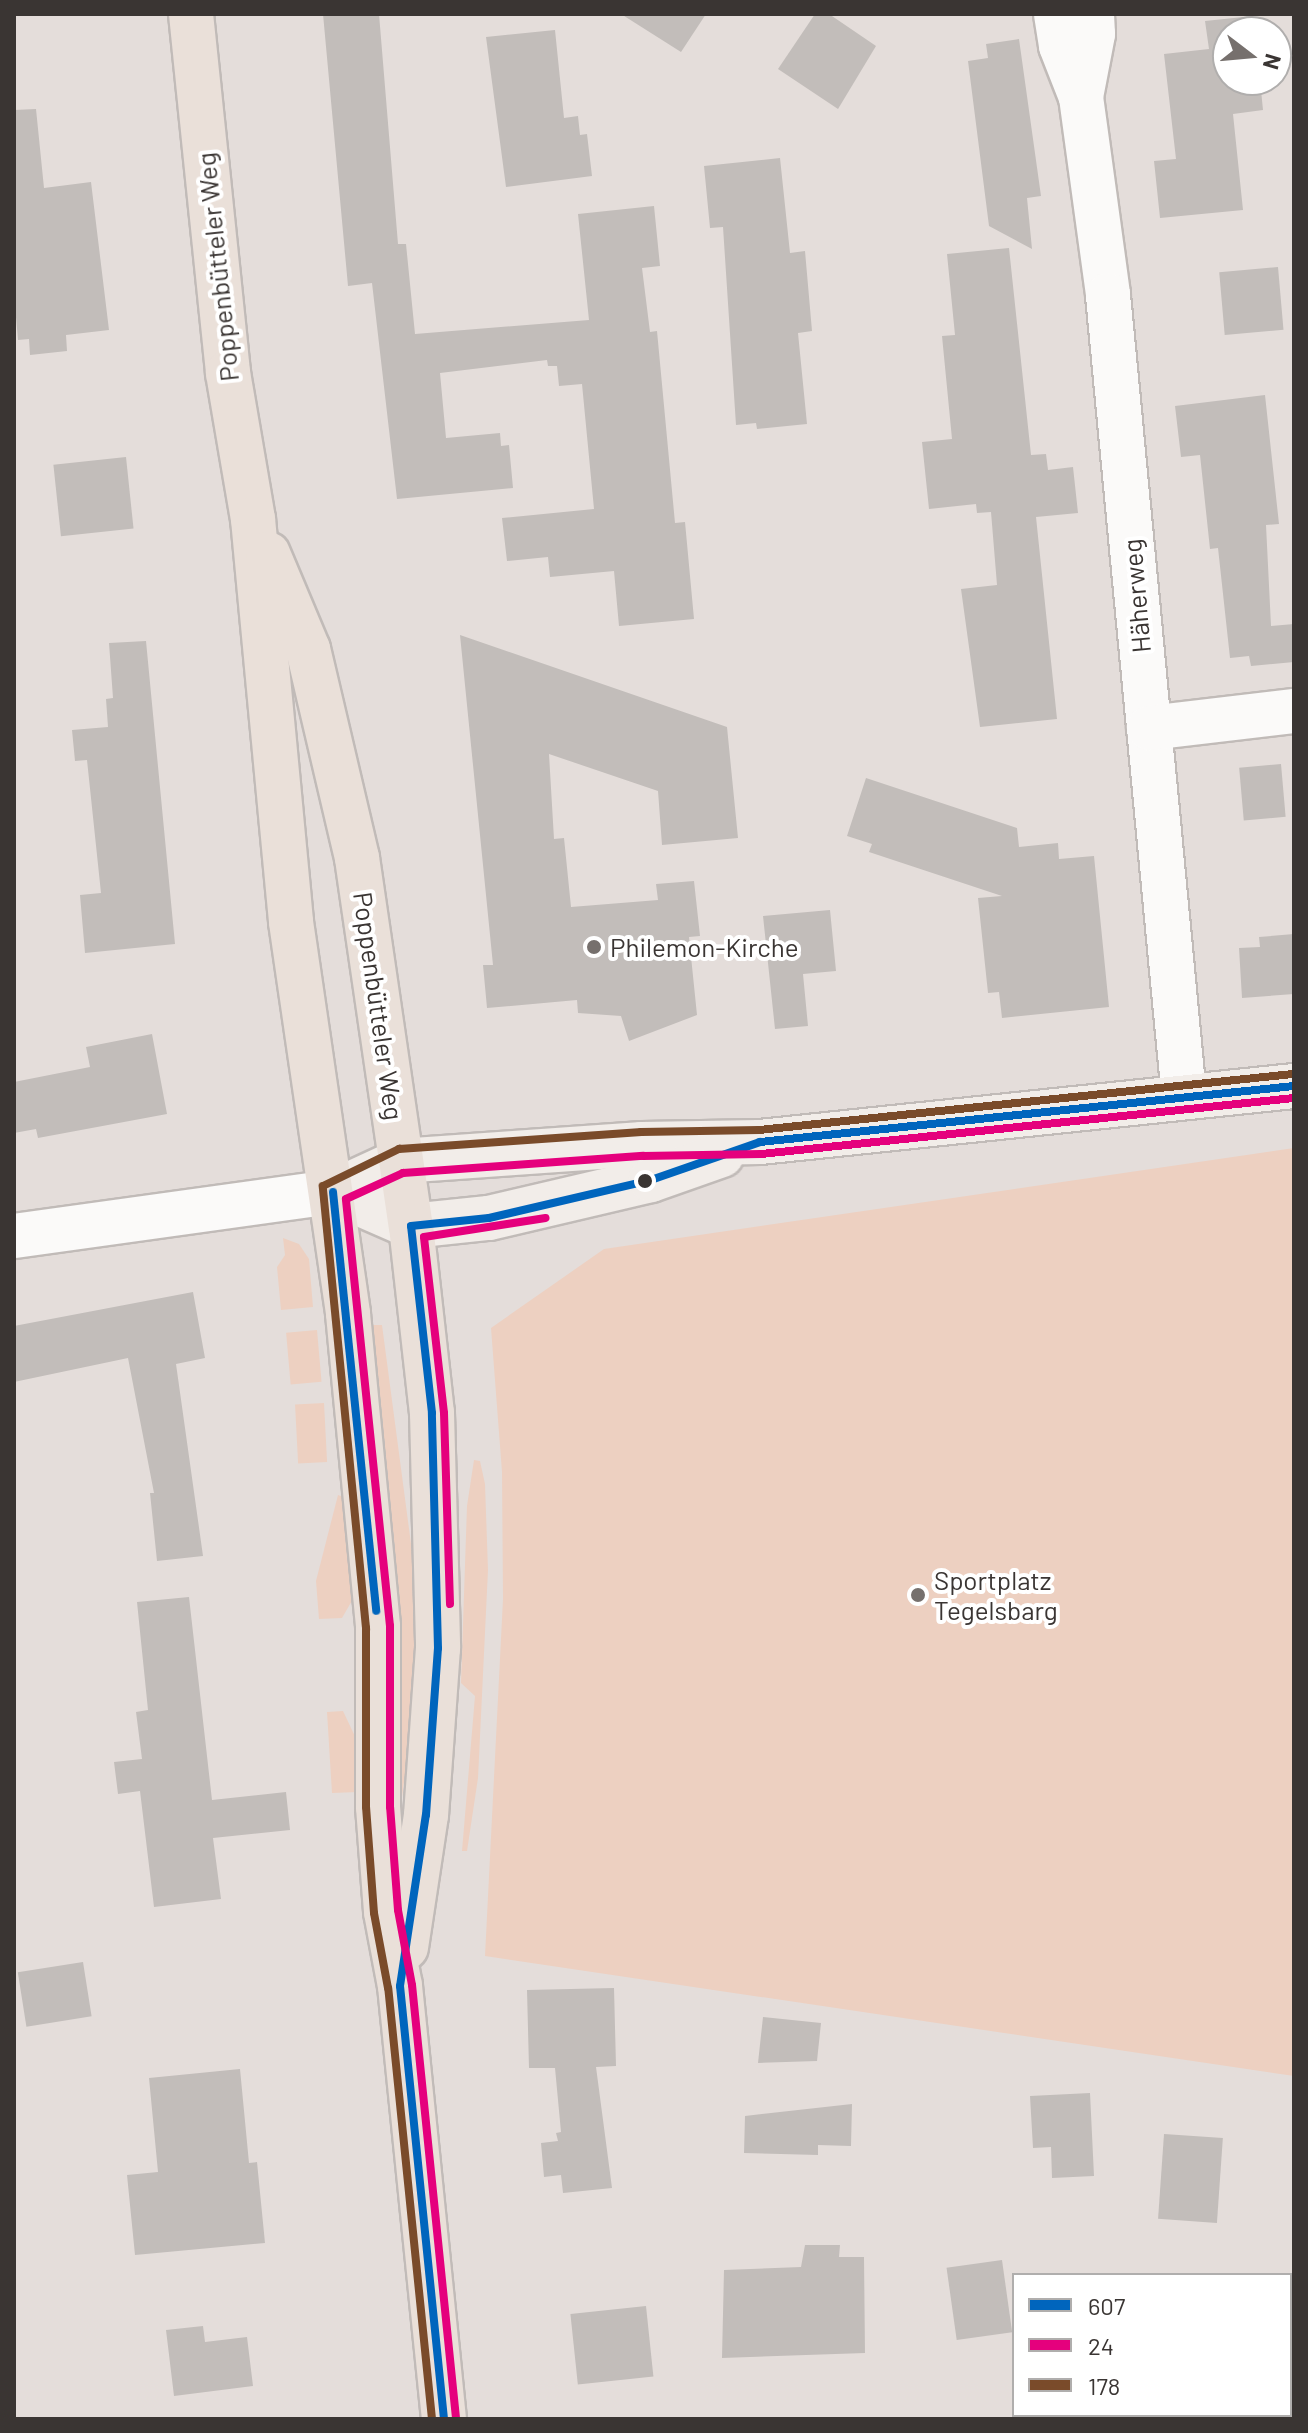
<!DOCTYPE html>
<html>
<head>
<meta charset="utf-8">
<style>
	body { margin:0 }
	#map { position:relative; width:1308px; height:2433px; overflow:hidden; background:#e4ddda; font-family:Barlow,sans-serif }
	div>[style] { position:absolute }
	.green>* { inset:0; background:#edd0c1; transform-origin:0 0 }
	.building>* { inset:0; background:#c2bdba; transform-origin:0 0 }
	.roads { filter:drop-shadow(2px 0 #c1bbb8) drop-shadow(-2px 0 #c1bbb8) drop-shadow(0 2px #c1bbb8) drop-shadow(0 -2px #c1bbb8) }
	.street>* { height:44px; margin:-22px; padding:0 22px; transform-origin:22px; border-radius:22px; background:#fbfaf9 }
	.secondary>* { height:44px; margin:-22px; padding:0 22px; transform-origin:22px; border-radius:22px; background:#f2ede9 }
	.primary>* { height:44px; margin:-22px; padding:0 22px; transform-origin:22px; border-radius:22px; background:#eae0d9 }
	.bus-1>* { height:8px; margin:-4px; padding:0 4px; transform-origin:4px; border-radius:4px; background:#0065bd }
	.bus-2>* { height:8px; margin:-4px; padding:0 4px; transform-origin:4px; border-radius:4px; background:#e5007d }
	.bus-3>* { height:8px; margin:-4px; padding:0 4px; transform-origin:4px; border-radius:4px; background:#7a4b2a }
	.dots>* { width:22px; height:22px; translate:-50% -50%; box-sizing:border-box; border:4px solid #fff; border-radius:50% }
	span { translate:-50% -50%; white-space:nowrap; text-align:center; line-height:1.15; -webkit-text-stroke:8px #fff; paint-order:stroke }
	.street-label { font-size:26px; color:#3a3533 }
	.poi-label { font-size:26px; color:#3a3533 }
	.left { translate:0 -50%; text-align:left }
	.frame { position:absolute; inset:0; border:16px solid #3a3533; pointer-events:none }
	.legend { position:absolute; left:1012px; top:2273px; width:280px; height:144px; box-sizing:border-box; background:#fff; border:2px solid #b0aead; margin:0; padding:10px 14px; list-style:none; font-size:24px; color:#3a3533 }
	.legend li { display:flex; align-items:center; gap:16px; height:40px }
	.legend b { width:40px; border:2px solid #b0aead }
	.north { position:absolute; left:1212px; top:16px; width:80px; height:80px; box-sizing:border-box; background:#fff; border:2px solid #b0aead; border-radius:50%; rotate:106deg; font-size:22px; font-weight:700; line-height:32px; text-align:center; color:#3a3533 }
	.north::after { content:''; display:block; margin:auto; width:28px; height:36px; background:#76706d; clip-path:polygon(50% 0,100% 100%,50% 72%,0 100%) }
</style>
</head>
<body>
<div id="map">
	<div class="green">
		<div style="clip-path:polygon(1294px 1148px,1294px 2076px,485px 1956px,503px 1599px,502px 1472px,491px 1328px,604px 1249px)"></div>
		<div style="clip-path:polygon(283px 1238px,299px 1244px,309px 1259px,313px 1307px,281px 1310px,277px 1267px,285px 1255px)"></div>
		<div style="clip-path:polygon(373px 1325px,382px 1325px,417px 1589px,411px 1731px,401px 1804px,395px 1551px)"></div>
		<div style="left:317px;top:1330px;width:52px;height:31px;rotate:85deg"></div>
		<div style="left:324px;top:1403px;width:59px;height:29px;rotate:87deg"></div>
		<div style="clip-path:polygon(474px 1460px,480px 1461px,485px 1484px,488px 1570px,478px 1778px,467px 1851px,462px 1851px,475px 1696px,461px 1683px,467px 1506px)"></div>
		<div style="clip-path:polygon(338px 1495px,343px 1497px,353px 1599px,342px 1618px,319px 1619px,316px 1581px)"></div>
		<div style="clip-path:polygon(343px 1711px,360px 1747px,358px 1792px,332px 1793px,327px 1712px)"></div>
	</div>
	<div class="building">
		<div style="clip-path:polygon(323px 14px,379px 14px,398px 244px,406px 244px,415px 334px,589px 320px,578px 214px,654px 206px,660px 266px,642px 268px,650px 332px,657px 331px,675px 523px,685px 522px,694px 619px,619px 626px,614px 571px,550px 577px,548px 557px,507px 561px,502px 518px,594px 509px,582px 384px,559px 386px,557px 366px,548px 366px,547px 360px,440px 373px,446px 438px,500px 433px,501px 446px,509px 445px,513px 488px,397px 499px,372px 283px,348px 286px)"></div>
		<div style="clip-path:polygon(621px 14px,706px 14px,681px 52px)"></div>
		<div style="clip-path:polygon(815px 14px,829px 14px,876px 46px,838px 109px,778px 69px)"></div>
		<div style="clip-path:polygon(1253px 16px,1255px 32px,1228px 32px,1228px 80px,1260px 80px,1263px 110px,1233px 114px,1243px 210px,1160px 218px,1154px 161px,1176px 159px,1164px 54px,1209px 49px,1205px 21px)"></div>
		<div style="clip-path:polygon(555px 30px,564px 118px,578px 116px,580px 135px,587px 134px,592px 176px,506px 187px,486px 37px)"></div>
		<div style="clip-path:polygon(1019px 39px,1041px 196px,1027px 198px,1032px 249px,989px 226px,968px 61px,988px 58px,986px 44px)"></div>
		<div style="clip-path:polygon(36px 109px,44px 188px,91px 182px,109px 330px,66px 335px,67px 351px,30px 355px,29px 339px,18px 340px,14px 294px,14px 110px)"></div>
		<div style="clip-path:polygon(780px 158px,790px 253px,805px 251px,812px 331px,798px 333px,807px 424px,757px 429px,756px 423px,736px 425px,723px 227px,710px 228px,704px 166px)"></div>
		<div style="clip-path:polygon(1009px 248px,1031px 455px,1046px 454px,1048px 470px,1073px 467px,1078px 513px,1036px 517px,1057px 719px,980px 727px,961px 589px,997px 585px,991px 512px,977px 513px,976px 504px,929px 509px,922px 442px,952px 439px,942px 336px,955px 335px,947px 254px)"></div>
		<div style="left:1278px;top:267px;width:63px;height:59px;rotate:85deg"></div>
		<div style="clip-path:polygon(1265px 395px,1279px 524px,1266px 525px,1271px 626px,1294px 624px,1294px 662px,1251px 666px,1249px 656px,1230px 658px,1218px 548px,1210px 549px,1200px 455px,1181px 457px,1175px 406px)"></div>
		<div style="left:126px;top:457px;width:72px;height:73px;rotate:84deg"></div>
		<div style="clip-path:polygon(460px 635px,727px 727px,738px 838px,662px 845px,658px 791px,549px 754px,554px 839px,564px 838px,571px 907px,658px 900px,656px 884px,694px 881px,700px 936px,689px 937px,697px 1015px,629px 1041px,621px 1016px,578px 1013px,577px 1000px,487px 1008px,483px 965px,493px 965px)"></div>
		<div style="clip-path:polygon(146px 641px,175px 944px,85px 953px,80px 895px,101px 893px,87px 760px,75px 761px,72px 730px,108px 727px,106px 699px,113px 698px,109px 643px)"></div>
		<div style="left:1281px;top:764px;width:53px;height:42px;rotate:85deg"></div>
		<div style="clip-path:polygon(866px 778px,1017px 828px,1019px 847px,1058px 843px,1059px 859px,1094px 856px,1109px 1007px,1002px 1018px,999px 992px,988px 993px,978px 898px,1002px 896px,869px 852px,872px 844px,847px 836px)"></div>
		<div style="clip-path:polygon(830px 910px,836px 971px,803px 974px,808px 1026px,775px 1029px,763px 916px)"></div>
		<div style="clip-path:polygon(1294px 934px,1294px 994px,1242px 998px,1239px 948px,1260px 947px,1259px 937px)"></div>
		<div style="clip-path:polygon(152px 1034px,167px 1114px,38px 1138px,36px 1129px,14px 1133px,14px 1082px,90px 1067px,86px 1047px)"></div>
		<div style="clip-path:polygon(193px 1292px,205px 1358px,176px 1364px,203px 1556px,157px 1561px,150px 1493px,154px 1493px,128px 1358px,14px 1382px,14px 1326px)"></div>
		<div style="clip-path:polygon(189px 1597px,212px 1800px,286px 1792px,290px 1830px,213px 1838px,221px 1899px,154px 1907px,140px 1791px,118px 1794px,114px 1762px,142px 1759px,136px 1712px,148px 1710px,137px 1602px)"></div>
		<div style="left:83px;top:1962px;width:55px;height:66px;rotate:81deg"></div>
		<div style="clip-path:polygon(614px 1988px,616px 2066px,596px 2067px,612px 2188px,563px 2193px,561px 2175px,544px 2177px,541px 2143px,558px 2141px,556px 2133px,561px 2132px,555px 2068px,529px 2068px,527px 1990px)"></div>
		<div style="clip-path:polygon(763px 2017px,821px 2023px,817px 2061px,758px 2063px)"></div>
		<div style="clip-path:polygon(240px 2069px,249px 2163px,257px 2162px,265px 2243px,135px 2255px,127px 2175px,158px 2172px,149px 2078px)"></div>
		<div style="clip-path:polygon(1090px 2093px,1094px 2176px,1052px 2178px,1051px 2147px,1033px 2148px,1030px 2096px)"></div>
		<div style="clip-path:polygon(852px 2104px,851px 2146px,818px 2145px,818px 2155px,744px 2153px,745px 2116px)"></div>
		<div style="left:1164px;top:2134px;width:59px;height:85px;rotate:4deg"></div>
		<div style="clip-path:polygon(805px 2245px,840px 2245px,839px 2257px,864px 2257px,865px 2353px,722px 2358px,724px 2270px,801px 2267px)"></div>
		<div style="left:1002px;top:2260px;width:73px;height:56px;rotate:82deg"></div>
		<div style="left:646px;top:2306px;width:71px;height:76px;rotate:84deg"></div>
		<div style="clip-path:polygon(203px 2326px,205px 2342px,247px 2337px,253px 2386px,174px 2396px,166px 2330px)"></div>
	</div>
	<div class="roads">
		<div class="street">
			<div style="left:1056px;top:14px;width:32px;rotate:81deg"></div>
			<div style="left:1061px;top:46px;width:55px;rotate:68.6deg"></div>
			<div style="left:1081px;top:97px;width:200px;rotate:82.2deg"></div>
			<div style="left:1108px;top:295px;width:805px;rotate:84.58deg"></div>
			<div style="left:1081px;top:97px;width:64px;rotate:-79.2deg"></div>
			<div style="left:1093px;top:34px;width:20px;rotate:-93deg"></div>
			<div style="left:1149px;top:728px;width:146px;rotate:-6.7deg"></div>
			<div style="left:14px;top:1236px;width:322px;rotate:-7.9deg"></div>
		</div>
		<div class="secondary">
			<div style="left:333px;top:1192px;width:74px;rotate:-24.8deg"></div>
			<div style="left:400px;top:1161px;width:243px;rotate:-4deg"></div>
			<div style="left:642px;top:1144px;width:118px;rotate:-1deg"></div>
			<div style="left:760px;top:1142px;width:537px;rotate:-5.99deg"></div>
			<div style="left:333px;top:1192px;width:85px;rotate:23.6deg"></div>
			<div style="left:411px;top:1226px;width:78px;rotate:-5.9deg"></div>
			<div style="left:489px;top:1218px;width:166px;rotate:-13.2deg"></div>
			<div style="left:651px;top:1180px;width:75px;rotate:-19.4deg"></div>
		</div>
		<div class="primary">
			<div style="left:191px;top:14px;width:361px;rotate:84.1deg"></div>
			<div style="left:228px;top:373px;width:148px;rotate:80.3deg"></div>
			<div style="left:253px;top:519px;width:405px;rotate:84.6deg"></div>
			<div style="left:291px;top:922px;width:396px;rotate:81.7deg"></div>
			<div style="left:348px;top:1314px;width:314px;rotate:84.5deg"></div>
			<div style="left:378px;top:1627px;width:180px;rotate:90deg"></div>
			<div style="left:378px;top:1807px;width:105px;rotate:85.6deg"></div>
			<div style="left:386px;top:1912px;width:75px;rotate:79.3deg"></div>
			<div style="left:400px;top:1986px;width:435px;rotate:84.2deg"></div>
			<div style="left:268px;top:554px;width:103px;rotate:67.2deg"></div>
			<div style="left:308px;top:649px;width:215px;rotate:76.8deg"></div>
			<div style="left:357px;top:858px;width:372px;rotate:81.7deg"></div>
			<div style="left:411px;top:1226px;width:188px;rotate:83.6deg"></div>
			<div style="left:432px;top:1413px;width:235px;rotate:88.5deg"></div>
			<div style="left:438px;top:1648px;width:167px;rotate:94.1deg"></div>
			<div style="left:426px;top:1815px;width:134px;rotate:98.6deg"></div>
		</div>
	</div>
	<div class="bus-1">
		<div style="left:333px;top:1192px;width:421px;rotate:84.1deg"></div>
		<div style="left:444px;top:2419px;width:435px;rotate:-95.8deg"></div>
		<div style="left:400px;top:1986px;width:173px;rotate:-81.4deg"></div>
		<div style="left:426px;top:1815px;width:167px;rotate:-85.9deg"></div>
		<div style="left:438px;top:1648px;width:235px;rotate:-91.5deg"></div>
		<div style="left:432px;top:1413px;width:188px;rotate:-96.4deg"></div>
		<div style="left:411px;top:1226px;width:78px;rotate:-5.9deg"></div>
		<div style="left:489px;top:1218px;width:166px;rotate:-13.2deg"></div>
		<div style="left:651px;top:1180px;width:115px;rotate:-19.2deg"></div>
		<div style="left:760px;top:1142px;width:537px;rotate:-5.99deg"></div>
	</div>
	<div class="bus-2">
		<div style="left:450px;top:1604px;width:191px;rotate:-91.8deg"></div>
		<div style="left:444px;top:1413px;width:177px;rotate:-96.5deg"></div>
		<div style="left:424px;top:1237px;width:123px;rotate:-8.9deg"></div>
		<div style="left:456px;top:2418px;width:435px;rotate:-95.8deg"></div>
		<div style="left:412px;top:1985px;width:76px;rotate:-100.6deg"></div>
		<div style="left:398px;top:1910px;width:103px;rotate:-94.4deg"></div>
		<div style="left:390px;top:1807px;width:181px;rotate:-90deg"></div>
		<div style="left:390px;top:1626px;width:429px;rotate:-95.9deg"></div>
		<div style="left:346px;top:1199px;width:63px;rotate:-24.5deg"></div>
		<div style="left:403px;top:1173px;width:241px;rotate:-4.1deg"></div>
		<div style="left:643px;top:1156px;width:118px;rotate:-1deg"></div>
		<div style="left:761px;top:1154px;width:536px;rotate:-6deg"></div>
	</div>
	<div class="bus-3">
		<div style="left:432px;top:2419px;width:433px;rotate:-95.8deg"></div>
		<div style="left:388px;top:1988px;width:76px;rotate:-100.6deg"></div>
		<div style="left:374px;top:1913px;width:106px;rotate:-94.3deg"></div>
		<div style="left:366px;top:1807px;width:179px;rotate:-90deg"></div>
		<div style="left:366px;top:1628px;width:444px;rotate:-95.6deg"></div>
		<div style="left:323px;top:1186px;width:85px;rotate:-26deg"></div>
		<div style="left:399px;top:1149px;width:243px;rotate:-4deg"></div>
		<div style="left:641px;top:1132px;width:118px;rotate:-1deg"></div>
		<div style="left:759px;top:1130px;width:537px;rotate:-5.99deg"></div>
	</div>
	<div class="dots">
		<div style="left:594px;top:947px;background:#76706d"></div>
		<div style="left:645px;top:1181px;background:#3a3533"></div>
		<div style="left:918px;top:1595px;background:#76706d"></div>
	</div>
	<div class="street-label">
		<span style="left:217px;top:267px;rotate:-96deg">Poppenbütteler Weg</span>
		<span style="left:1136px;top:596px;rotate:-95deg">Häherweg</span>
		<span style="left:379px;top:1006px;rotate:82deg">Poppenbütteler Weg</span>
	</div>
	<div class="poi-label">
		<span class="left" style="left:610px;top:947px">Philemon-Kirche</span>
		<span class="left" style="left:934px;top:1595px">Sportplatz<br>Tegelsbarg</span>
	</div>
	<div class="frame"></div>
	<ul class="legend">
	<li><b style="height:10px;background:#0065bd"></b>607</li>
	<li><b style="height:10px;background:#e5007d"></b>24</li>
	<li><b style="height:10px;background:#7a4b2a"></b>178</li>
	</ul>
	<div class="north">N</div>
</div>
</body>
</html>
